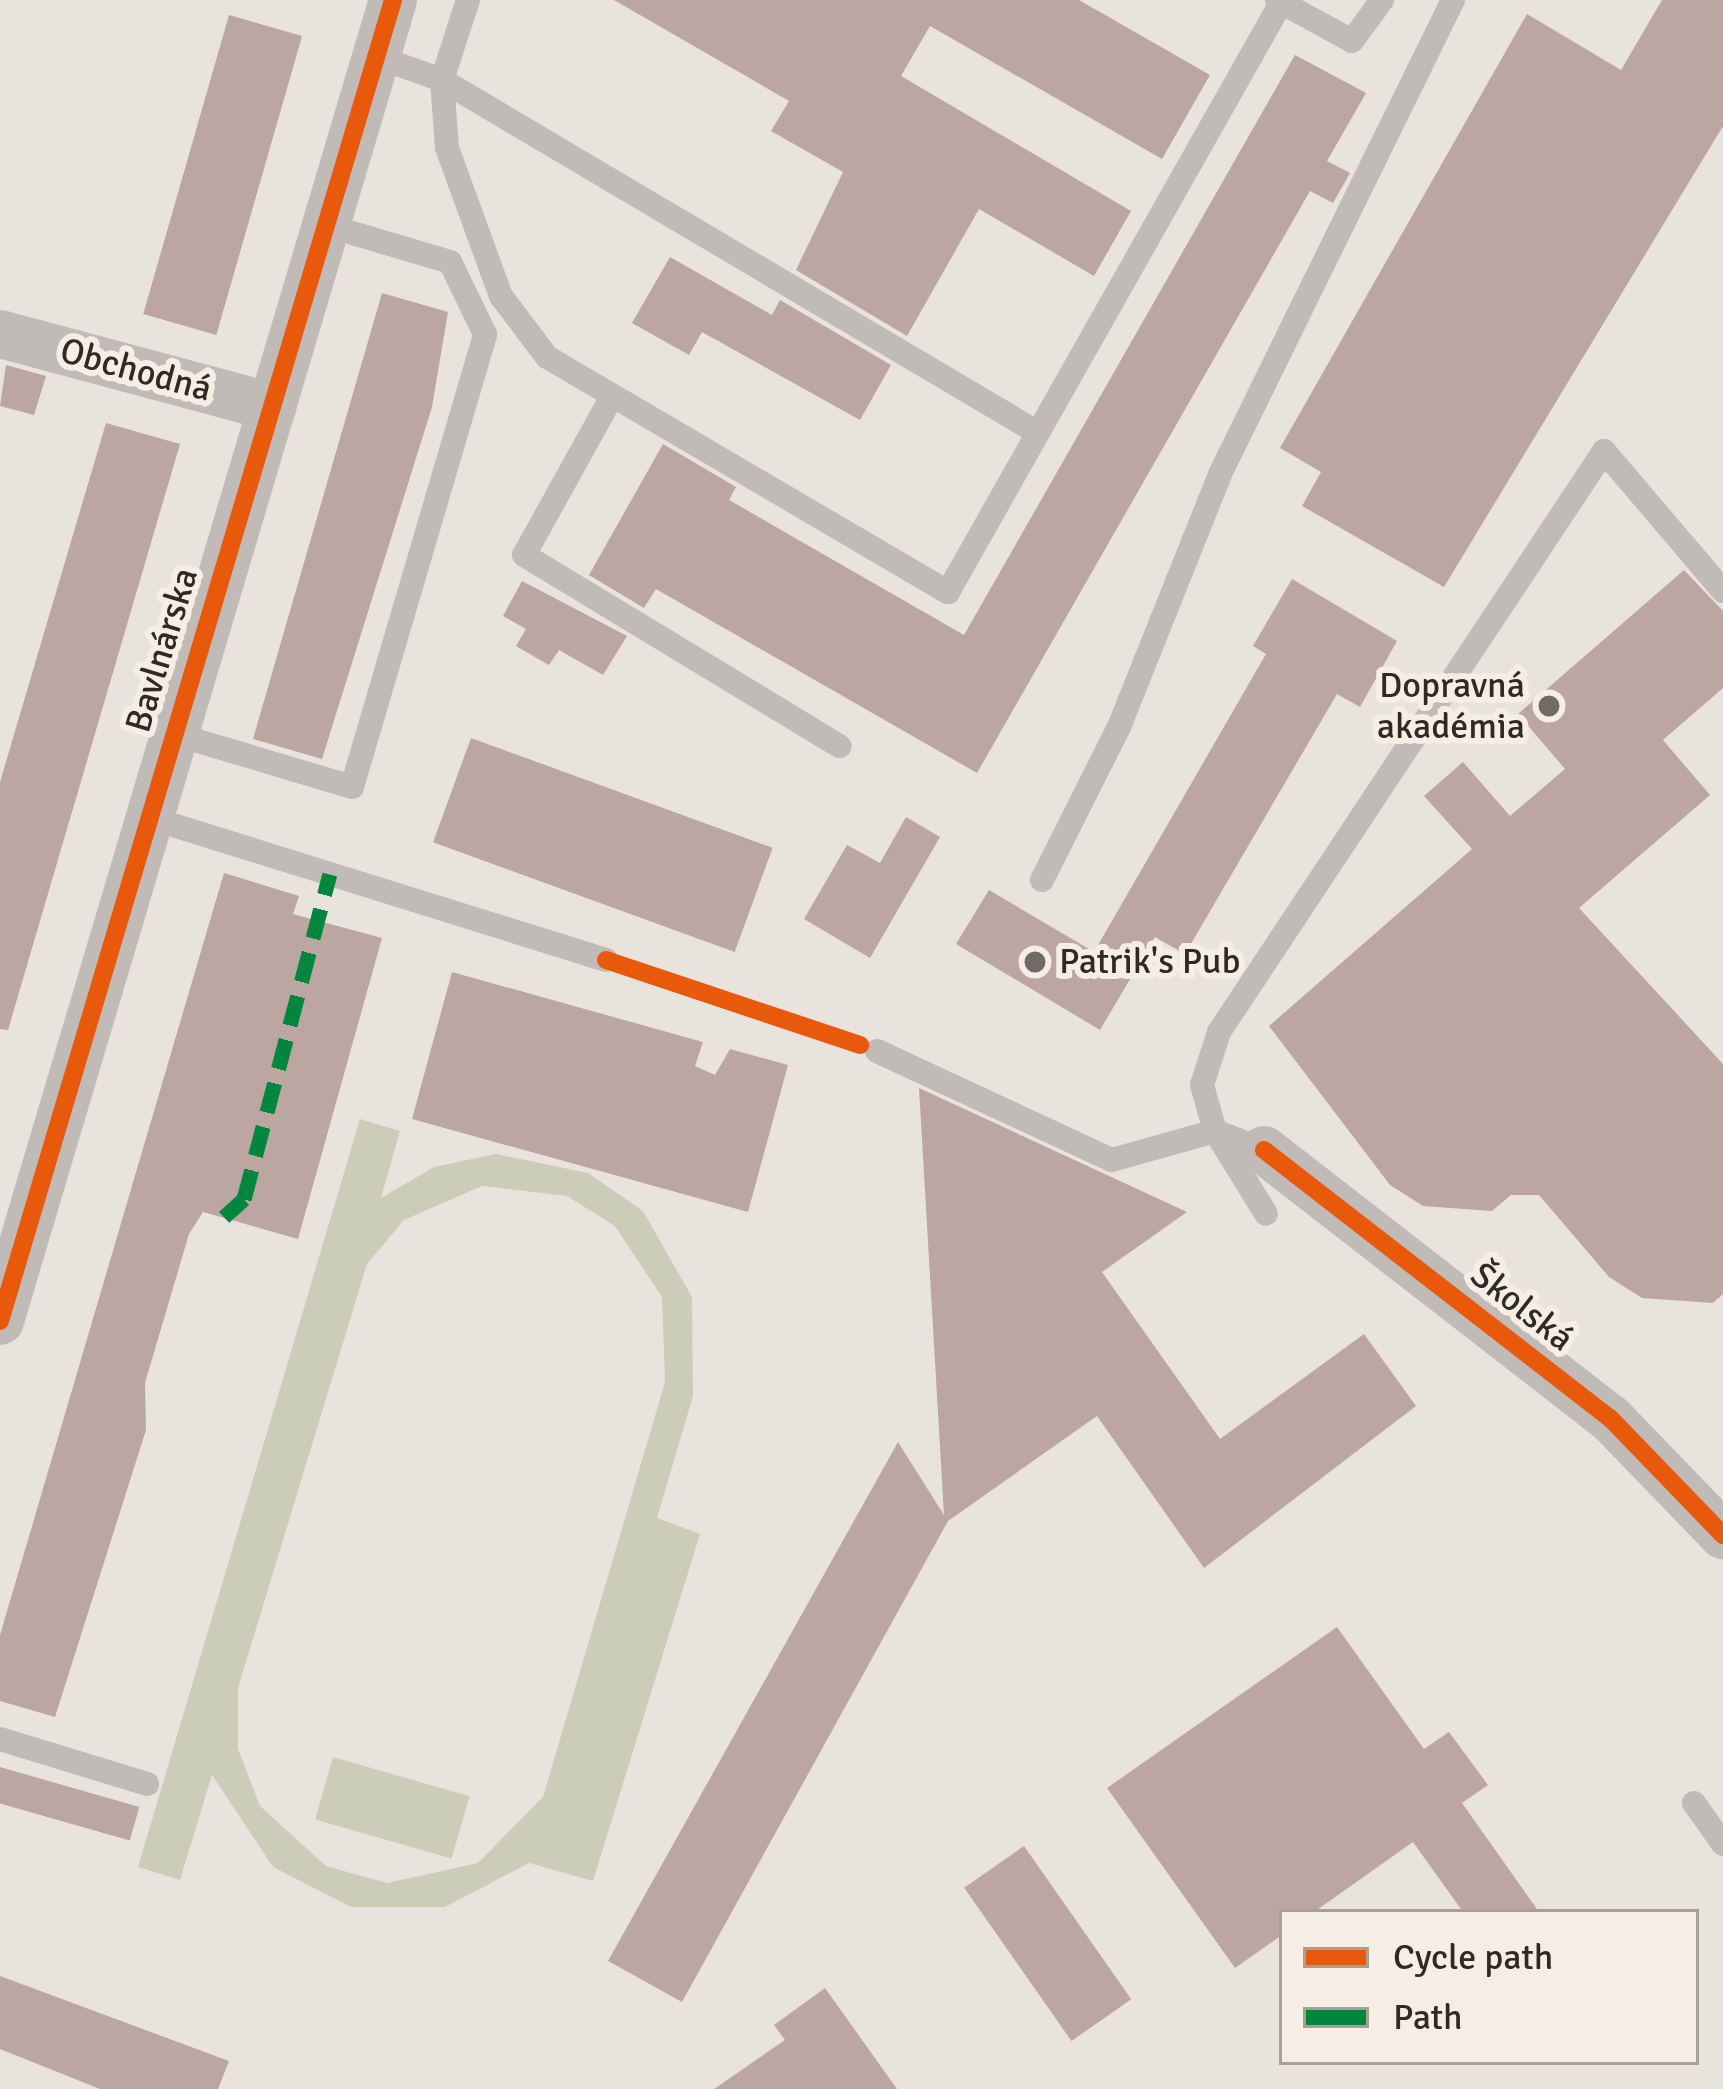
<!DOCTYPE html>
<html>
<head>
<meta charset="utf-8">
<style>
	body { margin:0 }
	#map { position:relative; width:1723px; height:2089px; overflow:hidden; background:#e9e3de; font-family:Signika,sans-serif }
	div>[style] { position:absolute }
	.green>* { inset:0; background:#cbcdb9; transform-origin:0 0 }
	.building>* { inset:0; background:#bba6a1; transform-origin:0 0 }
	.service>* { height:24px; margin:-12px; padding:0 12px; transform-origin:12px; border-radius:12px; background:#c1bbb7 }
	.minor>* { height:48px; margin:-24px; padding:0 24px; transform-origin:24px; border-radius:24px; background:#c1bbb7 }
	.quiet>* { height:15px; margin-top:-7.5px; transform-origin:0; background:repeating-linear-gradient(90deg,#00873e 0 30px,transparent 0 45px) }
	.cycleway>* { height:18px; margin:-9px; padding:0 9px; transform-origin:9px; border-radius:9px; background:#e8590c }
	.dots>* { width:33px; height:33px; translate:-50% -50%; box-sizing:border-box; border:6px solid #f6ede4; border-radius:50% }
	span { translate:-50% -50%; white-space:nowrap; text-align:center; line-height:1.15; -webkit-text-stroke:12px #f6ede4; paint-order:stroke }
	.street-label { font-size:36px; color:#312926 }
	.poi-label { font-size:36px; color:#312926 }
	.right { translate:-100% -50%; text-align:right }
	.left { translate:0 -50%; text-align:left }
	.legend { position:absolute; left:1279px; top:1909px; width:420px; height:156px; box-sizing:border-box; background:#f6ede4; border:3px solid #a79f98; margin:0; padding:15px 21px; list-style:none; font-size:36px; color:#312926 }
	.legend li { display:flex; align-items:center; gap:24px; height:60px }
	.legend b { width:60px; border:3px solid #a79f98 }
</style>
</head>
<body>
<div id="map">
	<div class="green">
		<div style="clip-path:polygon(evenodd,360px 1119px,400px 1131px,381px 1198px,434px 1167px,496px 1154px,588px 1173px,643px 1211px,692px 1297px,693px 1396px,657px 1518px,700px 1534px,593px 1881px,529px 1863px,445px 1907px,351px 1907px,273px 1867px,212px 1775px,180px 1880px,138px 1867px,360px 1119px,482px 1186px,567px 1196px,615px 1226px,662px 1297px,665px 1382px,543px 1797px,478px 1863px,387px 1883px,326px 1866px,260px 1806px,238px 1749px,238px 1688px,367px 1264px,404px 1220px,482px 1186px)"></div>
		<div style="left:333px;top:1757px;width:142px;height:65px;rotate:16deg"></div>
	</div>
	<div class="building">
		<div style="clip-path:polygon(614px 0,1079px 0,1210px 75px,1162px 159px,930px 26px,901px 76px,1131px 211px,1094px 276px,979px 209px,907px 336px,796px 270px,843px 172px,771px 131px,789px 101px)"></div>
		<div style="clip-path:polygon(1662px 0,1723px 0,1723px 126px,1444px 587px,1302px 506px,1321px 472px,1280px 448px,1527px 14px,1621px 70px)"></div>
		<div style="left:229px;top:15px;width:76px;height:311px;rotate:16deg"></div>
		<div style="clip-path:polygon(1295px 55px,1366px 93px,1327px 161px,1350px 173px,1333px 203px,1310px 191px,977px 773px,656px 589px,644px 608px,589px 575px,663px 444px,736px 487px,729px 500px,964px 635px)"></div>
		<div style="clip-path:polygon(670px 257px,772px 315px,780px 300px,891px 365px,860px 420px,702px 332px,689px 355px,632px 323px)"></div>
		<div style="clip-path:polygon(382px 293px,448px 312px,432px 407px,322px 759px,253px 739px)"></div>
		<div style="clip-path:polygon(6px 365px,46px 376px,34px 415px,0 406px)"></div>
		<div style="clip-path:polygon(106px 423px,180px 444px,8px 1030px,0 1029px,0 782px)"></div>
		<div style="clip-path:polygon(1684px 570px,1723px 611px,1723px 688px,1663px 740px,1710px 795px,1579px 908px,1723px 1064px,1723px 1294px,1713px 1303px,1642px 1298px,1609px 1277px,1539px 1195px,1511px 1195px,1492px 1211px,1423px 1206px,1390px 1185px,1269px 1026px,1472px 849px,1424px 796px,1463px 762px,1510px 816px,1565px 769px,1518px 714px)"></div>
		<div style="clip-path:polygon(1292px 579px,1397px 641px,1360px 707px,1337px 694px,1185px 954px,1155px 937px,1100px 1030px,956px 944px,989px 890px,1094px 952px,1266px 654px,1253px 646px)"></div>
		<div style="clip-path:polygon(522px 581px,627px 636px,603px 675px,559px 650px,549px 665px,516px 646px,526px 629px,503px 616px)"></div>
		<div style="left:471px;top:738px;width:321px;height:111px;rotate:20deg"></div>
		<div style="clip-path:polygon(906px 817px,940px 837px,870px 958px,804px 919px,847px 845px,880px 863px)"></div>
		<div style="clip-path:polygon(224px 873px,299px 896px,293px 914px,382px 938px,298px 1239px,203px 1212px,189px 1234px,145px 1383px,146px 1430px,55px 1717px,0 1701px,0 1635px)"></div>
		<div style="clip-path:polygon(452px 972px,703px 1042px,695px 1066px,715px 1075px,730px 1049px,788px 1065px,748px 1212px,412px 1119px)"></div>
		<div style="clip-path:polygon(919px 1088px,1187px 1212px,1102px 1272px,1220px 1439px,1364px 1334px,1416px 1406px,1204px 1568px,1097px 1416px,948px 1521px,682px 2002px,608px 1961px,898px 1442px,944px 1515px)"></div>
		<div style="clip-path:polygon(1337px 1627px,1424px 1749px,1449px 1732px,1488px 1785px,1462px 1803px,1539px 1912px,1463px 1912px,1413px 1842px,1314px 1912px,1282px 1912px,1282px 1935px,1235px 1968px,1107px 1788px)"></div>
		<div style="left:0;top:1767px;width:145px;height:35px;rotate:16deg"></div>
		<div style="left:1024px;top:1846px;width:187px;height:73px;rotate:55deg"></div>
		<div style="clip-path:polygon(0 1976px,229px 2061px,218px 2089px,100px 2089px,0 2049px)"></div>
		<div style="clip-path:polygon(825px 1988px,897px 2089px,714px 2089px,785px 2040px,774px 2025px)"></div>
	</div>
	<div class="service">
		<div style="left:468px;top:0;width:84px;rotate:108deg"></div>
		<div style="left:442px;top:80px;width:68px;rotate:85.8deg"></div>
		<div style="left:447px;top:148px;width:158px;rotate:70deg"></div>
		<div style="left:501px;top:296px;width:76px;rotate:53deg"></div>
		<div style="left:547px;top:357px;width:465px;rotate:30.4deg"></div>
		<div style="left:948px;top:592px;width:677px;rotate:-60.52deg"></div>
		<div style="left:1277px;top:0;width:85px;rotate:28.7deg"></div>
		<div style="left:1352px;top:41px;width:51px;rotate:-53.8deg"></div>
		<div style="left:375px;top:56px;width:71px;rotate:19.7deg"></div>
		<div style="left:442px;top:80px;width:687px;rotate:30.63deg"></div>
		<div style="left:610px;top:400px;width:177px;rotate:119deg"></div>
		<div style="left:524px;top:555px;width:369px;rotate:31.2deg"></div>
		<div style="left:171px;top:733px;width:189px;rotate:16.6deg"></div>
		<div style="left:352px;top:787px;width:472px;rotate:-73.6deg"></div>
		<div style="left:485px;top:334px;width:80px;rotate:-115.9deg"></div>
		<div style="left:450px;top:262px;width:129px;rotate:-163.4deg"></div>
		<div style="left:144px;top:816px;width:484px;rotate:17.3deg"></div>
		<div style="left:1042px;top:880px;width:171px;rotate:-63.3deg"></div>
		<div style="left:1119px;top:727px;width:272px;rotate:-68.2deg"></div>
		<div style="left:1220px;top:474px;width:528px;rotate:-63.82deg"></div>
		<div style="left:877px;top:1051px;width:259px;rotate:24.9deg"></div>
		<div style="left:1112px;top:1160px;width:107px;rotate:-15.7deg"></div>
		<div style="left:1215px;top:1131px;width:97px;rotate:58.4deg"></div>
		<div style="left:1264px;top:1150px;width:53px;rotate:-158.8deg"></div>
		<div style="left:1215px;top:1131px;width:48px;rotate:-105.8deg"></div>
		<div style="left:1202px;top:1085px;width:56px;rotate:-72.2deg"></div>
		<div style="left:1219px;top:1032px;width:697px;rotate:-56.47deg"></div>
		<div style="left:1604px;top:451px;width:184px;rotate:49.6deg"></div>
		<div style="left:0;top:1739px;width:154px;rotate:17deg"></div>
		<div style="left:1694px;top:1803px;width:50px;rotate:54.7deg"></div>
	</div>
	<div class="minor">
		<div style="left:0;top:334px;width:282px;rotate:15deg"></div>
		<div style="left:1264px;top:1150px;width:438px;rotate:37.8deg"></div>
		<div style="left:1610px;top:1418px;width:163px;rotate:46deg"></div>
		<div style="left:0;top:1321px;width:1378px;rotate:-73.43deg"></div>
	</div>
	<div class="quiet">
		<div style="left:224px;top:1217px;width:27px;rotate:-42deg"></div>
		<div style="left:244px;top:1199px;width:336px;rotate:-75.2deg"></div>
	</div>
	<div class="cycleway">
		<div style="left:606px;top:960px;width:268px;rotate:18.5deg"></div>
		<div style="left:1264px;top:1150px;width:438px;rotate:37.8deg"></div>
		<div style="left:1610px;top:1418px;width:163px;rotate:46deg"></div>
		<div style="left:0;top:1321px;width:1378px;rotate:-73.43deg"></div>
	</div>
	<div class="dots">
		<div style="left:1549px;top:706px;background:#716a66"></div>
		<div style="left:1035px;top:962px;background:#716a66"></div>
	</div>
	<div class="street-label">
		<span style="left:136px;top:370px;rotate:15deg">Obchodná</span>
		<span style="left:162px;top:650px;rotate:-73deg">Bavlnárska</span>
		<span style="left:1522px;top:1307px;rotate:38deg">Školská</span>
	</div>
	<div class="poi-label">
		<span class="right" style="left:1525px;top:706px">Dopravná<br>akadémia</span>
		<span class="left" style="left:1059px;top:962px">Patrik's Pub</span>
	</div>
	<ul class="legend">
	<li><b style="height:15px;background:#e8590c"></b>Cycle path</li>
	<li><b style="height:15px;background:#00873e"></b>Path</li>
	</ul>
</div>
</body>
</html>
